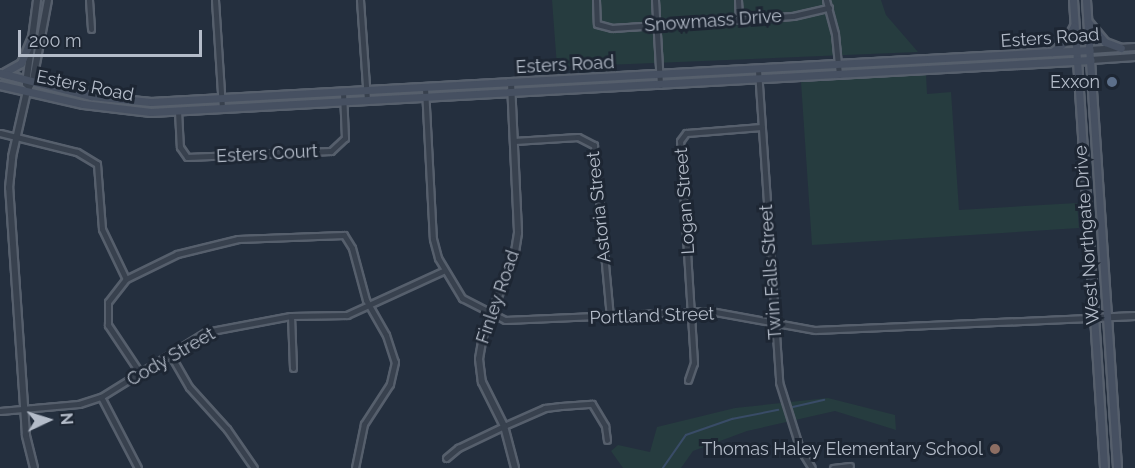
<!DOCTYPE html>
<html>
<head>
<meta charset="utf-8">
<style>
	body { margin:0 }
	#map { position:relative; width:1135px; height:468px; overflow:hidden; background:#242f3e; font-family:Raleway,sans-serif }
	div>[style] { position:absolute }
	.green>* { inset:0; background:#263c3f }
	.stream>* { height:1.5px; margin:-0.75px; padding:0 0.75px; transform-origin:0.75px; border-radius:0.75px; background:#394c67 }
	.roads { filter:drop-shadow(2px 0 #565f6c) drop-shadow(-2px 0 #565f6c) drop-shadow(0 2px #565f6c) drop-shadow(0 -2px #565f6c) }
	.minor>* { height:5px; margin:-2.5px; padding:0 2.5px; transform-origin:2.5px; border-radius:2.5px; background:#38414e }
	.tertiary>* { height:6px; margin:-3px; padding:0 3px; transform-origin:3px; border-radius:3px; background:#38414e }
	.secondary>* { height:7px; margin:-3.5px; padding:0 3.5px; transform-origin:3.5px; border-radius:3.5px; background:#465061 }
	.dots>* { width:16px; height:16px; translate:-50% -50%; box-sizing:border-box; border:3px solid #1d2633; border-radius:50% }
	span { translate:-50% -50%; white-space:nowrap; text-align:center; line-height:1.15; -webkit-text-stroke:6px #1d2633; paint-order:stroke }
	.street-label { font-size:18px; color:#b4bcc9 }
	.poi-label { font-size:18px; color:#b4bcc9 }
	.right { translate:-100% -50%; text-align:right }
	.north { position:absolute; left:18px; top:390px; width:60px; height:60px; -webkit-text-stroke:4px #1d2633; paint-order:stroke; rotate:86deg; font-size:16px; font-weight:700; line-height:24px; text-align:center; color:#b4bcc9 }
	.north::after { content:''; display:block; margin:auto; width:21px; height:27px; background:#b4bcc9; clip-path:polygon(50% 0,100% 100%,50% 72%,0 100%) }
	.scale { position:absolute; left:18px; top:30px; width:184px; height:27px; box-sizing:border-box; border:3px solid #b4bcc9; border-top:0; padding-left:8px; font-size:18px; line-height:21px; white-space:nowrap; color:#b4bcc9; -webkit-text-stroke:4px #1d2633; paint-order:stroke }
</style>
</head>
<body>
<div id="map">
	<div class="green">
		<div style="clip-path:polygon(552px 0,881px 0,886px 15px,918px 52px,557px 67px)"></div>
		<div style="clip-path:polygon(926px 74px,927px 94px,951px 92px,959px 210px,1077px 203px,1079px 228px,812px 245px,801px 82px)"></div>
		<div style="clip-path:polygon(828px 398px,895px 415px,896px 430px,835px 411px,747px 431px,693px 451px,681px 468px,623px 468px,611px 451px,618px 445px,650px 452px,657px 427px,735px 408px)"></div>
	</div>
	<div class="stream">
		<div style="left:793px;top:407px;width:32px;rotate:-13deg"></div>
		<div style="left:663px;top:468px;width:40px;rotate:-55.1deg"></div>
		<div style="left:686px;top:435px;width:49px;rotate:-19.2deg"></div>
		<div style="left:732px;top:419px;width:47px;rotate:-11.1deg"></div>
	</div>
	<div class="roads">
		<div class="minor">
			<div style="left:89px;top:0;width:29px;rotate:86deg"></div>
			<div style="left:215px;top:0;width:109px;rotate:86.3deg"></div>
			<div style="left:360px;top:0;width:101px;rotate:86deg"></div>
			<div style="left:596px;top:0;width:24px;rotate:88deg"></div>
			<div style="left:597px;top:24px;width:16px;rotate:15deg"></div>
			<div style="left:612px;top:28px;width:181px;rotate:-3.8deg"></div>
			<div style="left:793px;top:16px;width:37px;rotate:-13deg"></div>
			<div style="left:655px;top:0;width:85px;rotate:86.6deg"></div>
			<div style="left:738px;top:0;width:20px;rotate:87deg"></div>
			<div style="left:826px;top:0;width:35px;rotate:75deg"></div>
			<div style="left:835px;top:34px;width:41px;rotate:84.4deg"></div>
			<div style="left:758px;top:70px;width:313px;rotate:86.1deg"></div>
			<div style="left:779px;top:382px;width:70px;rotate:72.6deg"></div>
			<div style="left:800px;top:449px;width:22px;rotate:58deg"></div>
			<div style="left:425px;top:88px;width:151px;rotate:87deg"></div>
			<div style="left:433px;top:239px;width:20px;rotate:75deg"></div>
			<div style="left:438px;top:258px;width:47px;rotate:59deg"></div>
			<div style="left:462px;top:298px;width:48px;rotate:27.1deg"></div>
			<div style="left:505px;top:320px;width:205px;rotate:-2.5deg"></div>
			<div style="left:710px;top:311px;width:107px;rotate:10.3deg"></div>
			<div style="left:815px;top:330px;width:279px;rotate:-2.5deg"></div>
			<div style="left:178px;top:111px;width:36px;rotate:87deg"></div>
			<div style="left:180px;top:147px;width:12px;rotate:55deg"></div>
			<div style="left:187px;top:157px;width:144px;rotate:-2.4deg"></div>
			<div style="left:331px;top:151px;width:19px;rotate:-43deg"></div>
			<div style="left:345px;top:138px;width:45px;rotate:-92.5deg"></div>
			<div style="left:0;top:133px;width:79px;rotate:13.9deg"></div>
			<div style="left:77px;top:152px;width:23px;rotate:31deg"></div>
			<div style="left:97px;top:164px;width:65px;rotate:85.6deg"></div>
			<div style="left:102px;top:229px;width:55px;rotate:64.4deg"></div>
			<div style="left:514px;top:141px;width:64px;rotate:-3.6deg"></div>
			<div style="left:578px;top:137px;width:18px;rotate:27deg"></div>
			<div style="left:594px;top:145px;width:172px;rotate:84.7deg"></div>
			<div style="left:291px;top:316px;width:52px;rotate:87.8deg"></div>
			<div style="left:170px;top:354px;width:38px;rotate:60deg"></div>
			<div style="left:189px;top:387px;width:57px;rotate:47.9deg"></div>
			<div style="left:227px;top:429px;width:47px;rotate:55.3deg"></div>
			<div style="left:140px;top:373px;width:58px;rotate:-123.7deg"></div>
			<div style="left:108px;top:325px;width:23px;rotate:-90deg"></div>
			<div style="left:108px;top:302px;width:29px;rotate:-52deg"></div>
			<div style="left:126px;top:279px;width:57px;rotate:-26.1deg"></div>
			<div style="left:177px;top:254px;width:63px;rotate:-13.8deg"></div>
			<div style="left:238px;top:239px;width:106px;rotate:-2.2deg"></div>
			<div style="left:344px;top:235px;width:15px;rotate:58deg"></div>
			<div style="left:352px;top:248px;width:54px;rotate:74.9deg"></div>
			<div style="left:366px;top:300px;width:40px;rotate:60.3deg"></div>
			<div style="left:386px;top:335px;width:28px;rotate:72deg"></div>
			<div style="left:395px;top:362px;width:23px;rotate:103deg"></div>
			<div style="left:390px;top:384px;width:48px;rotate:123deg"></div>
			<div style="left:364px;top:424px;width:45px;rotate:101.6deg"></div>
			<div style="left:688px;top:380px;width:18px;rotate:-71deg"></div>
			<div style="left:694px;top:363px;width:222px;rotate:-93.6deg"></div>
			<div style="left:680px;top:141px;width:10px;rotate:-53deg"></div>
			<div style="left:686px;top:133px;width:76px;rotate:-4.5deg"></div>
			<div style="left:101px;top:397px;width:80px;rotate:62.5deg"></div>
			<div style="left:0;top:411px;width:79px;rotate:-5.1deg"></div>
			<div style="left:79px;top:404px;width:23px;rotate:-18deg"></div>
			<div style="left:101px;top:397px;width:123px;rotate:-31.8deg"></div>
			<div style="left:206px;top:332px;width:86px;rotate:-10.7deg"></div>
			<div style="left:291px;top:316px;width:56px;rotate:-1deg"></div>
			<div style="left:347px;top:315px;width:106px;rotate:-24.6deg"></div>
			<div style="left:446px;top:458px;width:16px;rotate:-40deg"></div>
			<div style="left:458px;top:448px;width:51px;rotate:-25.6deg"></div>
			<div style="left:504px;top:426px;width:45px;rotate:-23.7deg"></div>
			<div style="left:545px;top:408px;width:16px;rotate:-7deg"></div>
			<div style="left:561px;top:406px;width:31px;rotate:-4deg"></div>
			<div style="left:592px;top:404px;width:26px;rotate:59deg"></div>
			<div style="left:605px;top:426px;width:14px;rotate:82deg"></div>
			<div style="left:833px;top:468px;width:17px;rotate:-7deg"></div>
		</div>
		<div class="tertiary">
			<div style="left:1090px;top:50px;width:45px;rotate:-3.8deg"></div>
			<div style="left:1091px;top:60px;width:44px;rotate:-3.9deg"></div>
			<div style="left:511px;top:83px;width:150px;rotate:87.3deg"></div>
			<div style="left:518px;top:233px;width:20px;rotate:99deg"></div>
			<div style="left:515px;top:253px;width:89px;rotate:111.1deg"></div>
			<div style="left:483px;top:336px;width:23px;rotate:100deg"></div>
			<div style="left:479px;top:359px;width:23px;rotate:83deg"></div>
			<div style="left:482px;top:382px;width:49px;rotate:63.4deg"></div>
			<div style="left:504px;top:426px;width:43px;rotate:75.3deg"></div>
			<div style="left:26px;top:84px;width:85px;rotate:-82.5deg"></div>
			<div style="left:1094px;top:318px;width:41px;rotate:-2.8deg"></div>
			<div style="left:34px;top:468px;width:34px;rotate:-104deg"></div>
			<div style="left:26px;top:435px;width:248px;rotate:-93.9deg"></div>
			<div style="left:9px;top:188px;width:31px;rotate:-84deg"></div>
			<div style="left:12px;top:157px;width:68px;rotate:-77.2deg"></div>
			<div style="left:27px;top:91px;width:13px;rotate:-61deg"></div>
			<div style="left:33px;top:80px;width:81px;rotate:-79.4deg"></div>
		</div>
		<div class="secondary">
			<div style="left:1073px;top:0;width:469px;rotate:86.2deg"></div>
			<div style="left:1086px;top:0;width:469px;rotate:86.2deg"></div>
			<div style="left:1089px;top:23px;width:25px;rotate:50deg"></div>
			<div style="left:1105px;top:42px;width:17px;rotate:21deg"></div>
			<div style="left:1052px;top:52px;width:18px;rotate:-38deg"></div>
			<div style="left:1066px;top:41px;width:17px;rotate:-62deg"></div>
			<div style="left:5px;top:72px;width:18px;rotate:-29deg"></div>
			<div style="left:21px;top:63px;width:28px;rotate:-67deg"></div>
			<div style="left:0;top:73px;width:94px;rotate:14.2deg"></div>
			<div style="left:91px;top:96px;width:60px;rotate:5.7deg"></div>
			<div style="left:151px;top:102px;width:940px;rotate:-3.17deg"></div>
			<div style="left:0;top:85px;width:85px;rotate:12.9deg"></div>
			<div style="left:83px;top:104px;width:68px;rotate:6.7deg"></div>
			<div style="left:151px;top:112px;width:941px;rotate:-3.17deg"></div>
		</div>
	</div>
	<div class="dots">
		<div style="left:1112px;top:82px;background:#5c6f8a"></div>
		<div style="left:995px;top:449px;background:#8d6e63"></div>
	</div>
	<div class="street-label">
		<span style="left:713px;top:21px;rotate:-4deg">Snowmass Drive</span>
		<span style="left:1050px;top:38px;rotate:-4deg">Esters Road</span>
		<span style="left:565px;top:65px;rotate:-3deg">Esters Road</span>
		<span style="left:85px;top:86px;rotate:11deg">Esters Road</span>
		<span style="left:267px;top:154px;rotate:-3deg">Esters Court</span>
		<span style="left:685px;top:201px;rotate:-94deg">Logan Street</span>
		<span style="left:599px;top:207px;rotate:-96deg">Astoria Street</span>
		<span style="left:1087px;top:235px;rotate:-94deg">West Northgate Drive</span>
		<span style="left:771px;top:272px;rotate:-94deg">Twin Falls Street</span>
		<span style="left:498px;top:297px;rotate:-71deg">Finley Road</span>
		<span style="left:652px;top:316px;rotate:-2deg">Portland Street</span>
		<span style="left:171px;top:357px;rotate:-30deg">Cody Street</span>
	</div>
	<div class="poi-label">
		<span class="right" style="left:1100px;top:82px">Exxon</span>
		<span class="right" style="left:983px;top:449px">Thomas Haley Elementary School</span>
	</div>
	<div class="north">N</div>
	<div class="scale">200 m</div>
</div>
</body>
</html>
